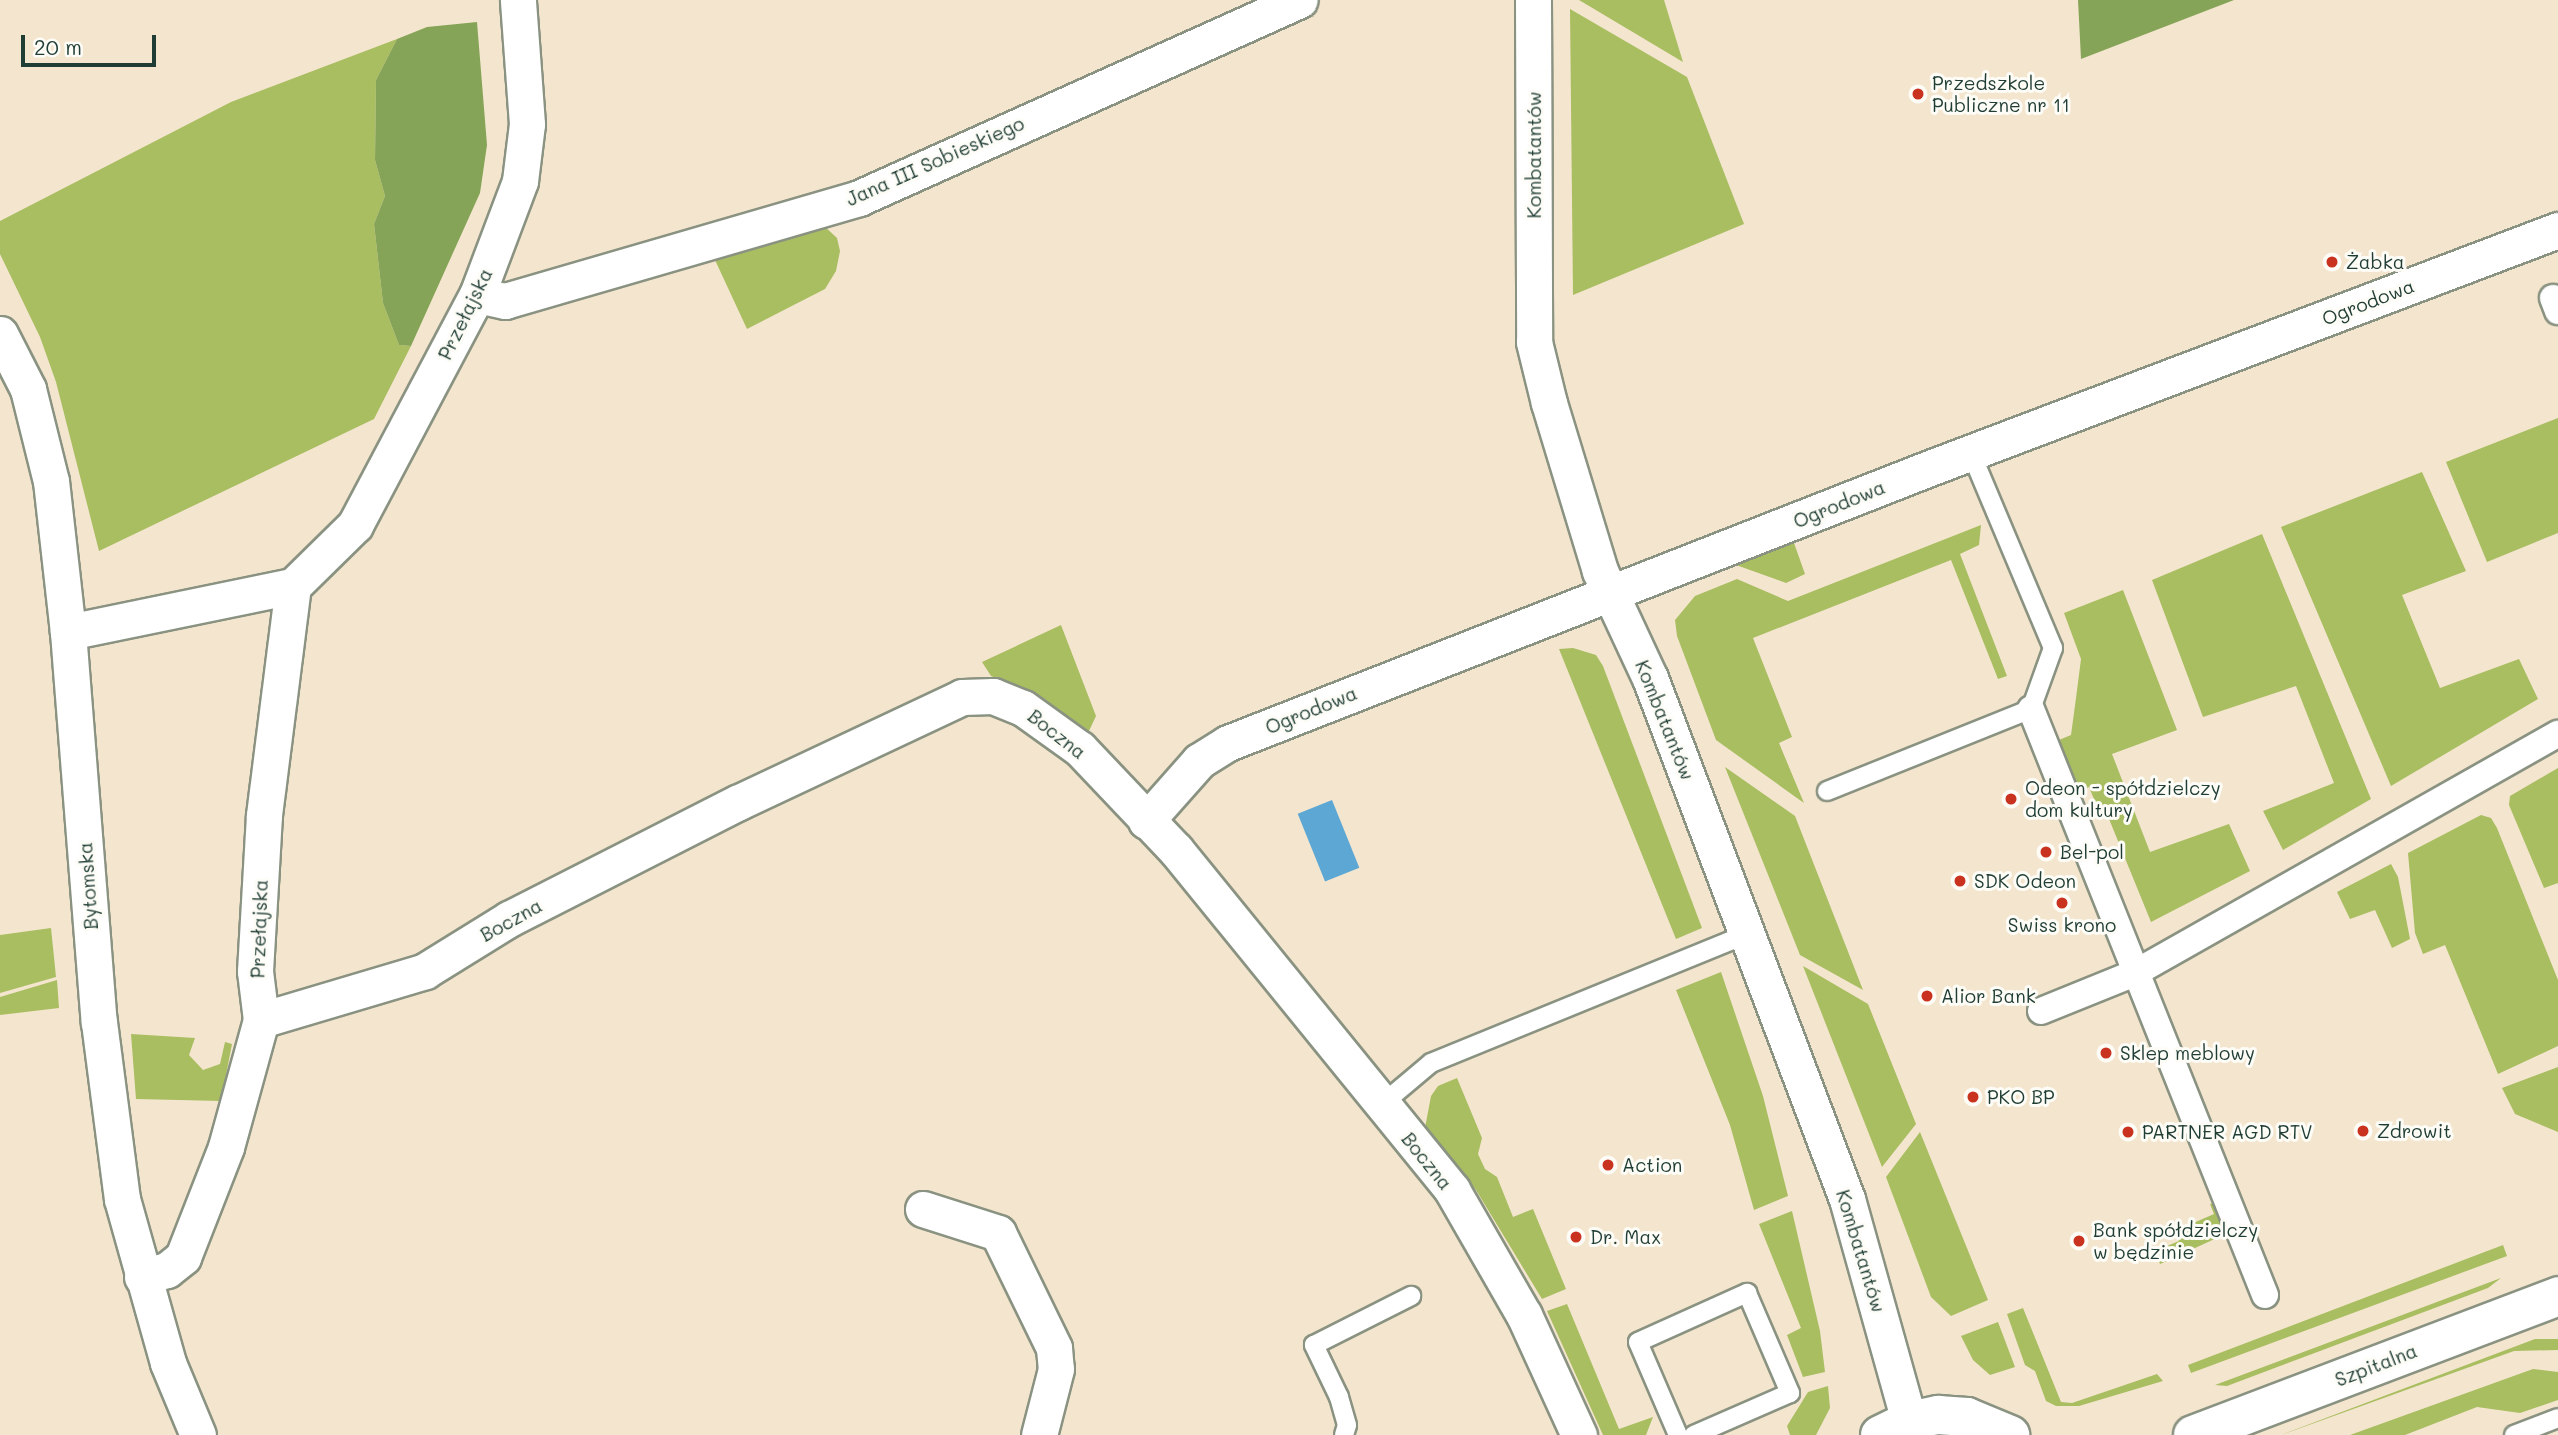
<!DOCTYPE html>
<html>
<head>
<meta charset="utf-8">
<style>
	body { margin:0 }
	#map { position:relative; width:2558px; height:1435px; overflow:hidden; background:#f4e6ce; font-family:Mali,sans-serif }
	div>[style] { position:absolute }
	.green>* { inset:0; background:#a9bd61 }
	.forest>* { inset:0; background:#86a457 }
	.water>* { inset:0; background:#5da7d5; transform-origin:0 0 }
	.roads { filter:drop-shadow(2px 0 #8a9281) drop-shadow(-2px 0 #8a9281) drop-shadow(0 2px #8a9281) drop-shadow(0 -2px #8a9281) }
	.service>* { height:18px; margin:-9px; padding:0 9px; transform-origin:9px; border-radius:9px; background:#fff }
	.pedestrian>* { height:26px; margin:-13px; padding:0 13px; transform-origin:13px; border-radius:13px; background:#fff }
	.minor>* { height:35px; margin:-17.5px; padding:0 17.5px; transform-origin:17.5px; border-radius:17.5px; background:#fff }
	.tertiary>* { height:38px; margin:-19px; padding:0 19px; transform-origin:19px; border-radius:19px; background:#fff }
	.dots>* { width:19px; height:19px; translate:-50% -50%; box-sizing:border-box; border:4px solid #fdfcf7; border-radius:50% }
	span { translate:-50% -50%; white-space:nowrap; text-align:center; line-height:1.15; -webkit-text-stroke:6px #fdfcf7; paint-order:stroke }
	.poi-label { font-size:19px; color:#1f3d34 }
	.left { translate:0 -50%; text-align:left }
	.street-label { font-size:19px; color:#1f3d34 }
	.scale { position:absolute; left:21px; top:35px; width:135px; height:32px; box-sizing:border-box; border:4px solid #1f3d34; border-top:0; padding-left:9px; font-size:21px; line-height:24px; white-space:nowrap; color:#1f3d34; -webkit-text-stroke:5px #fdfcf7; paint-order:stroke }
</style>
</head>
<body>
<div id="map">
	<div class="green">
		<div style="clip-path:polygon(1579px 0,1664px 0,1683px 62px)"></div>
		<div style="clip-path:polygon(1570px 9px,1687px 77px,1744px 224px,1573px 295px)"></div>
		<div style="clip-path:polygon(397px 39px,376px 80px,375px 160px,385px 196px,374px 224px,383px 303px,399px 345px,411px 346px,374px 419px,99px 551px,56px 382px,40px 337px,0 254px,0 221px,231px 102px)"></div>
		<div style="clip-path:polygon(822px 224px,837px 238px,840px 251px,836px 271px,825px 289px,747px 329px,715px 260px)"></div>
		<div style="clip-path:polygon(2558px 418px,2558px 533px,2487px 562px,2446px 462px)"></div>
		<div style="clip-path:polygon(2422px 472px,2466px 571px,2402px 595px,2440px 688px,2519px 659px,2538px 699px,2391px 786px,2281px 527px)"></div>
		<div style="clip-path:polygon(1981px 525px,1979px 545px,1960px 554px,2007px 676px,1998px 679px,1951px 560px,1753px 638px,1792px 737px,1779px 743px,1804px 803px,1716px 740px,1677px 636px,1675px 620px,1695px 596px,1737px 579px,1788px 601px)"></div>
		<div style="clip-path:polygon(2262px 534px,2371px 799px,2283px 850px,2263px 811px,2334px 783px,2296px 686px,2203px 717px,2152px 580px)"></div>
		<div style="clip-path:polygon(1794px 543px,1805px 574px,1786px 583px,1736px 565px)"></div>
		<div style="clip-path:polygon(2123px 590px,2177px 730px,2112px 754px,2150px 852px,2229px 824px,2250px 871px,2151px 922px,2107px 814px,2101px 816px,2089px 787px,2069px 795px,2047px 745px,2071px 735px,2076px 698px,2081px 659px,2064px 613px)"></div>
		<div style="clip-path:polygon(1061px 625px,1096px 716px,1089px 731px,1026px 690px,991px 676px,982px 662px)"></div>
		<div style="clip-path:polygon(1573px 648px,1596px 655px,1603px 666px,1702px 928px,1676px 939px,1559px 649px)"></div>
		<div style="clip-path:polygon(1725px 767px,1795px 816px,1863px 990px,1800px 955px)"></div>
		<div style="clip-path:polygon(2558px 768px,2558px 883px,2544px 888px,2509px 805px,2510px 796px)"></div>
		<div style="clip-path:polygon(2481px 815px,2491px 818px,2497px 828px,2558px 980px,2558px 1046px,2498px 1074px,2445px 945px,2423px 954px,2415px 933px,2408px 853px)"></div>
		<div style="clip-path:polygon(2391px 864px,2398px 877px,2410px 939px,2392px 948px,2375px 910px,2350px 919px,2337px 892px)"></div>
		<div style="clip-path:polygon(51px 928px,56px 977px,0 993px,0 935px)"></div>
		<div style="clip-path:polygon(1803px 966px,1868px 1004px,1916px 1124px,1882px 1167px)"></div>
		<div style="clip-path:polygon(1721px 972px,1763px 1096px,1788px 1196px,1754px 1210px,1730px 1125px,1676px 990px)"></div>
		<div style="clip-path:polygon(57px 980px,59px 1008px,0 1015px,0 997px)"></div>
		<div style="clip-path:polygon(131px 1034px,195px 1038px,189px 1055px,203px 1070px,220px 1064px,225px 1042px,232px 1044px,221px 1101px,136px 1099px)"></div>
		<div style="clip-path:polygon(2558px 1067px,2558px 1132px,2515px 1114px,2502px 1088px)"></div>
		<div style="clip-path:polygon(1457px 1078px,1482px 1138px,1478px 1154px,1485px 1169px,1497px 1177px,1513px 1217px,1533px 1209px,1566px 1289px,1542px 1299px,1476px 1190px,1425px 1128px,1431px 1096px,1438px 1086px)"></div>
		<div style="clip-path:polygon(1920px 1132px,1988px 1300px,1951px 1316px,1931px 1297px,1886px 1177px)"></div>
		<div style="clip-path:polygon(2220px 1202px,2230px 1232px,2160px 1264px,2155px 1251px,2179px 1241px,2175px 1231px,2214px 1214px,2210px 1204px)"></div>
		<div style="clip-path:polygon(1792px 1211px,1820px 1331px,1825px 1372px,1803px 1377px,1787px 1335px,1801px 1328px,1759px 1224px)"></div>
		<div style="clip-path:polygon(2503px 1245px,2507px 1256px,2191px 1373px,2188px 1365px)"></div>
		<div style="clip-path:polygon(2501px 1278px,2488px 1288px,2227px 1386px,2215px 1385px)"></div>
		<div style="clip-path:polygon(1567px 1304px,1619px 1429px,1653px 1417px,1646px 1435px,1603px 1435px,1547px 1311px)"></div>
		<div style="clip-path:polygon(2023px 1308px,2061px 1402px,2072px 1403px,2157px 1374px,2163px 1381px,2079px 1406px,2056px 1406px,2046px 1401px,2035px 1371px,2025px 1365px,2007px 1314px)"></div>
		<div style="clip-path:polygon(1998px 1322px,2015px 1367px,1990px 1375px,1973px 1360px,1961px 1336px)"></div>
		<div style="clip-path:polygon(2535px 1339px,2558px 1339px,2558px 1350px,2514px 1351px,2281px 1435px)"></div>
		<div style="clip-path:polygon(2533px 1369px,2558px 1372px,2558px 1400px,2520px 1413px,2477px 1407px,2405px 1435px,2350px 1435px)"></div>
		<div style="clip-path:polygon(1828px 1386px,1830px 1408px,1816px 1435px,1790px 1435px,1787px 1426px,1808px 1392px)"></div>
	</div>
	<div class="forest">
		<div style="clip-path:polygon(2078px 0,2234px 0,2081px 59px)"></div>
		<div style="clip-path:polygon(477px 22px,487px 145px,480px 193px,411px 346px,399px 345px,383px 303px,374px 224px,385px 196px,375px 160px,376px 80px,397px 39px,427px 27px)"></div>
	</div>
	<div class="water">
		<div style="left:1332px;top:800px;width:73px;height:37px;rotate:68deg"></div>
	</div>
	<div class="roads">
		<div class="service">
			<div style="left:1827px;top:791px;width:220px;rotate:-21.9deg"></div>
			<div style="left:2031px;top:709px;width:65px;rotate:-70.2deg"></div>
			<div style="left:2053px;top:648px;width:212px;rotate:-112.8deg"></div>
			<div style="left:1381px;top:1105px;width:65px;rotate:-40deg"></div>
			<div style="left:1431px;top:1063px;width:344px;rotate:-22.2deg"></div>
			<div style="left:1344px;top:1435px;width:10px;rotate:-73deg"></div>
			<div style="left:1347px;top:1425px;width:29px;rotate:-106deg"></div>
			<div style="left:1339px;top:1397px;width:58px;rotate:-115.7deg"></div>
			<div style="left:1314px;top:1345px;width:109px;rotate:-26.8deg"></div>
			<div style="left:1678px;top:1435px;width:101px;rotate:-113.3deg"></div>
			<div style="left:1638px;top:1342px;width:120px;rotate:-24.2deg"></div>
			<div style="left:1747px;top:1293px;width:109px;rotate:66.7deg"></div>
			<div style="left:1790px;top:1393px;width:105px;rotate:156.4deg"></div>
			<div style="left:2514px;top:1435px;width:47px;rotate:-21.1deg"></div>
		</div>
		<div class="pedestrian">
			<div style="left:2553px;top:298px;width:14px;rotate:69deg"></div>
			<div style="left:2031px;top:709px;width:631px;rotate:68.23deg"></div>
			<div style="left:2041px;top:1011px;width:101px;rotate:-22deg"></div>
			<div style="left:2135px;top:973px;width:486px;rotate:-29.5deg"></div>
		</div>
		<div class="minor">
			<div style="left:1533px;top:0;width:342px;rotate:89.8deg"></div>
			<div style="left:1534px;top:342px;width:63px;rotate:76.2deg"></div>
			<div style="left:1549px;top:403px;width:176px;rotate:73.1deg"></div>
			<div style="left:1600px;top:571px;width:118px;rotate:65deg"></div>
			<div style="left:1650px;top:678px;width:557px;rotate:69.29deg"></div>
			<div style="left:1847px;top:1199px;width:230px;rotate:74.4deg"></div>
			<div style="left:477px;top:295px;width:29px;rotate:12deg"></div>
			<div style="left:505px;top:301px;width:369px;rotate:-16.2deg"></div>
			<div style="left:859px;top:198px;width:483px;rotate:-24.2deg"></div>
			<div style="left:0;top:334px;width:62px;rotate:63deg"></div>
			<div style="left:28px;top:389px;width:95px;rotate:76deg"></div>
			<div style="left:51px;top:481px;width:152px;rotate:83.6deg"></div>
			<div style="left:68px;top:632px;width:391px;rotate:85.5deg"></div>
			<div style="left:99px;top:1022px;width:178px;rotate:82.6deg"></div>
			<div style="left:122px;top:1199px;width:170px;rotate:74.3deg"></div>
			<div style="left:168px;top:1363px;width:78px;rotate:67.4deg"></div>
			<div style="left:68px;top:632px;width:230px;rotate:-11.6deg"></div>
			<div style="left:293px;top:586px;width:87px;rotate:-44.5deg"></div>
			<div style="left:355px;top:525px;width:260px;rotate:-62.1deg"></div>
			<div style="left:477px;top:295px;width:122px;rotate:-69.3deg"></div>
			<div style="left:520px;top:181px;width:57px;rotate:-83deg"></div>
			<div style="left:527px;top:124px;width:124px;rotate:-94.2deg"></div>
			<div style="left:1146px;top:821px;width:80px;rotate:-48.5deg"></div>
			<div style="left:1199px;top:761px;width:34px;rotate:-32deg"></div>
			<div style="left:1228px;top:743px;width:759px;rotate:-21.4deg"></div>
			<div style="left:1935px;top:466px;width:666px;rotate:-20.75deg"></div>
			<div style="left:261px;top:1020px;width:171px;rotate:-16.6deg"></div>
			<div style="left:425px;top:971px;width:99px;rotate:-31.8deg"></div>
			<div style="left:509px;top:919px;width:256px;rotate:-27deg"></div>
			<div style="left:737px;top:803px;width:249px;rotate:-25.2deg"></div>
			<div style="left:962px;top:697px;width:31px;rotate:-2deg"></div>
			<div style="left:993px;top:696px;width:32px;rotate:22deg"></div>
			<div style="left:1023px;top:708px;width:70px;rotate:35.7deg"></div>
			<div style="left:1080px;top:749px;width:139px;rotate:46.5deg"></div>
			<div style="left:1176px;top:850px;width:438px;rotate:50.9deg"></div>
			<div style="left:1452px;top:1190px;width:144px;rotate:60.1deg"></div>
			<div style="left:1524px;top:1315px;width:132px;rotate:65.4deg"></div>
			<div style="left:923px;top:1209px;width:79px;rotate:17.7deg"></div>
			<div style="left:998px;top:1233px;width:128px;rotate:64deg"></div>
			<div style="left:1054px;top:1348px;width:21px;rotate:85deg"></div>
			<div style="left:1056px;top:1369px;width:68px;rotate:104.4deg"></div>
			<div style="left:142px;top:1277px;width:26px;rotate:-16deg"></div>
			<div style="left:167px;top:1270px;width:21px;rotate:-39deg"></div>
			<div style="left:183px;top:1257px;width:118px;rotate:-68.6deg"></div>
			<div style="left:226px;top:1147px;width:132px;rotate:-74.6deg"></div>
			<div style="left:261px;top:1020px;width:49px;rotate:-97deg"></div>
			<div style="left:255px;top:971px;width:156px;rotate:-86.7deg"></div>
			<div style="left:264px;top:815px;width:231px;rotate:-82.8deg"></div>
		</div>
		<div class="tertiary">
			<div style="left:1880px;top:1435px;width:32px;rotate:-26deg"></div>
			<div style="left:1909px;top:1421px;width:30px;rotate:-12deg"></div>
			<div style="left:1938px;top:1415px;width:29px;rotate:4deg"></div>
			<div style="left:1967px;top:1417px;width:47px;rotate:22.7deg"></div>
			<div style="left:2193px;top:1435px;width:391px;rotate:-20.8deg"></div>
		</div>
	</div>
	<div class="dots">
		<div style="left:1918px;top:94px;background:#c8321e"></div>
		<div style="left:2332px;top:262px;background:#c8321e"></div>
		<div style="left:2011px;top:799px;background:#c8321e"></div>
		<div style="left:2046px;top:852px;background:#c8321e"></div>
		<div style="left:1960px;top:881px;background:#c8321e"></div>
		<div style="left:2062px;top:903px;background:#c8321e"></div>
		<div style="left:1927px;top:996px;background:#c8321e"></div>
		<div style="left:2106px;top:1053px;background:#c8321e"></div>
		<div style="left:1973px;top:1097px;background:#c8321e"></div>
		<div style="left:2363px;top:1131px;background:#c8321e"></div>
		<div style="left:2128px;top:1132px;background:#c8321e"></div>
		<div style="left:1608px;top:1165px;background:#c8321e"></div>
		<div style="left:1576px;top:1237px;background:#c8321e"></div>
		<div style="left:2079px;top:1241px;background:#c8321e"></div>
	</div>
	<div class="poi-label">
		<span class="left" style="left:1932px;top:94px">Przedszkole<br>Publiczne nr 11</span>
		<span class="left" style="left:2346px;top:262px">Żabka</span>
		<span class="left" style="left:2025px;top:799px">Odeon - spółdzielczy<br>dom kultury</span>
		<span class="left" style="left:2060px;top:852px">Bel-pol</span>
		<span class="left" style="left:1974px;top:881px">SDK Odeon</span>
		<span style="left:2062px;top:925px">Swiss krono</span>
		<span class="left" style="left:1941px;top:996px">Alior Bank</span>
		<span class="left" style="left:2120px;top:1053px">Sklep meblowy</span>
		<span class="left" style="left:1987px;top:1097px">PKO BP</span>
		<span class="left" style="left:2377px;top:1131px">Zdrowit</span>
		<span class="left" style="left:2142px;top:1132px">PARTNER AGD RTV</span>
		<span class="left" style="left:1622px;top:1165px">Action</span>
		<span class="left" style="left:2093px;top:1241px">Bank spółdzielczy<br>w będzinie</span>
		<span class="left" style="left:1590px;top:1237px">Dr. Max</span>
	</div>
	<div class="street-label">
		<span style="left:1534px;top:155px;rotate:-90deg">Kombatantów</span>
		<span style="left:935px;top:161px;rotate:-24deg">Jana III Sobieskiego</span>
		<span style="left:2368px;top:302px;rotate:-21deg">Ogrodowa</span>
		<span style="left:465px;top:314px;rotate:-64deg">Przełajska</span>
		<span style="left:1839px;top:504px;rotate:-22deg">Ogrodowa</span>
		<span style="left:1311px;top:710px;rotate:-22deg">Ogrodowa</span>
		<span style="left:1665px;top:720px;rotate:68deg">Kombatantów</span>
		<span style="left:1057px;top:734px;rotate:38deg">Boczna</span>
		<span style="left:88px;top:886px;rotate:-94deg">Bytomska</span>
		<span style="left:511px;top:920px;rotate:-29deg">Boczna</span>
		<span style="left:259px;top:929px;rotate:-88deg">Przełajska</span>
		<span style="left:1427px;top:1161px;rotate:51deg">Boczna</span>
		<span style="left:1861px;top:1251px;rotate:73deg">Kombatantów</span>
		<span style="left:2376px;top:1365px;rotate:-21deg">Szpitalna</span>
	</div>
	<div class="scale">20 m</div>
</div>
</body>
</html>
